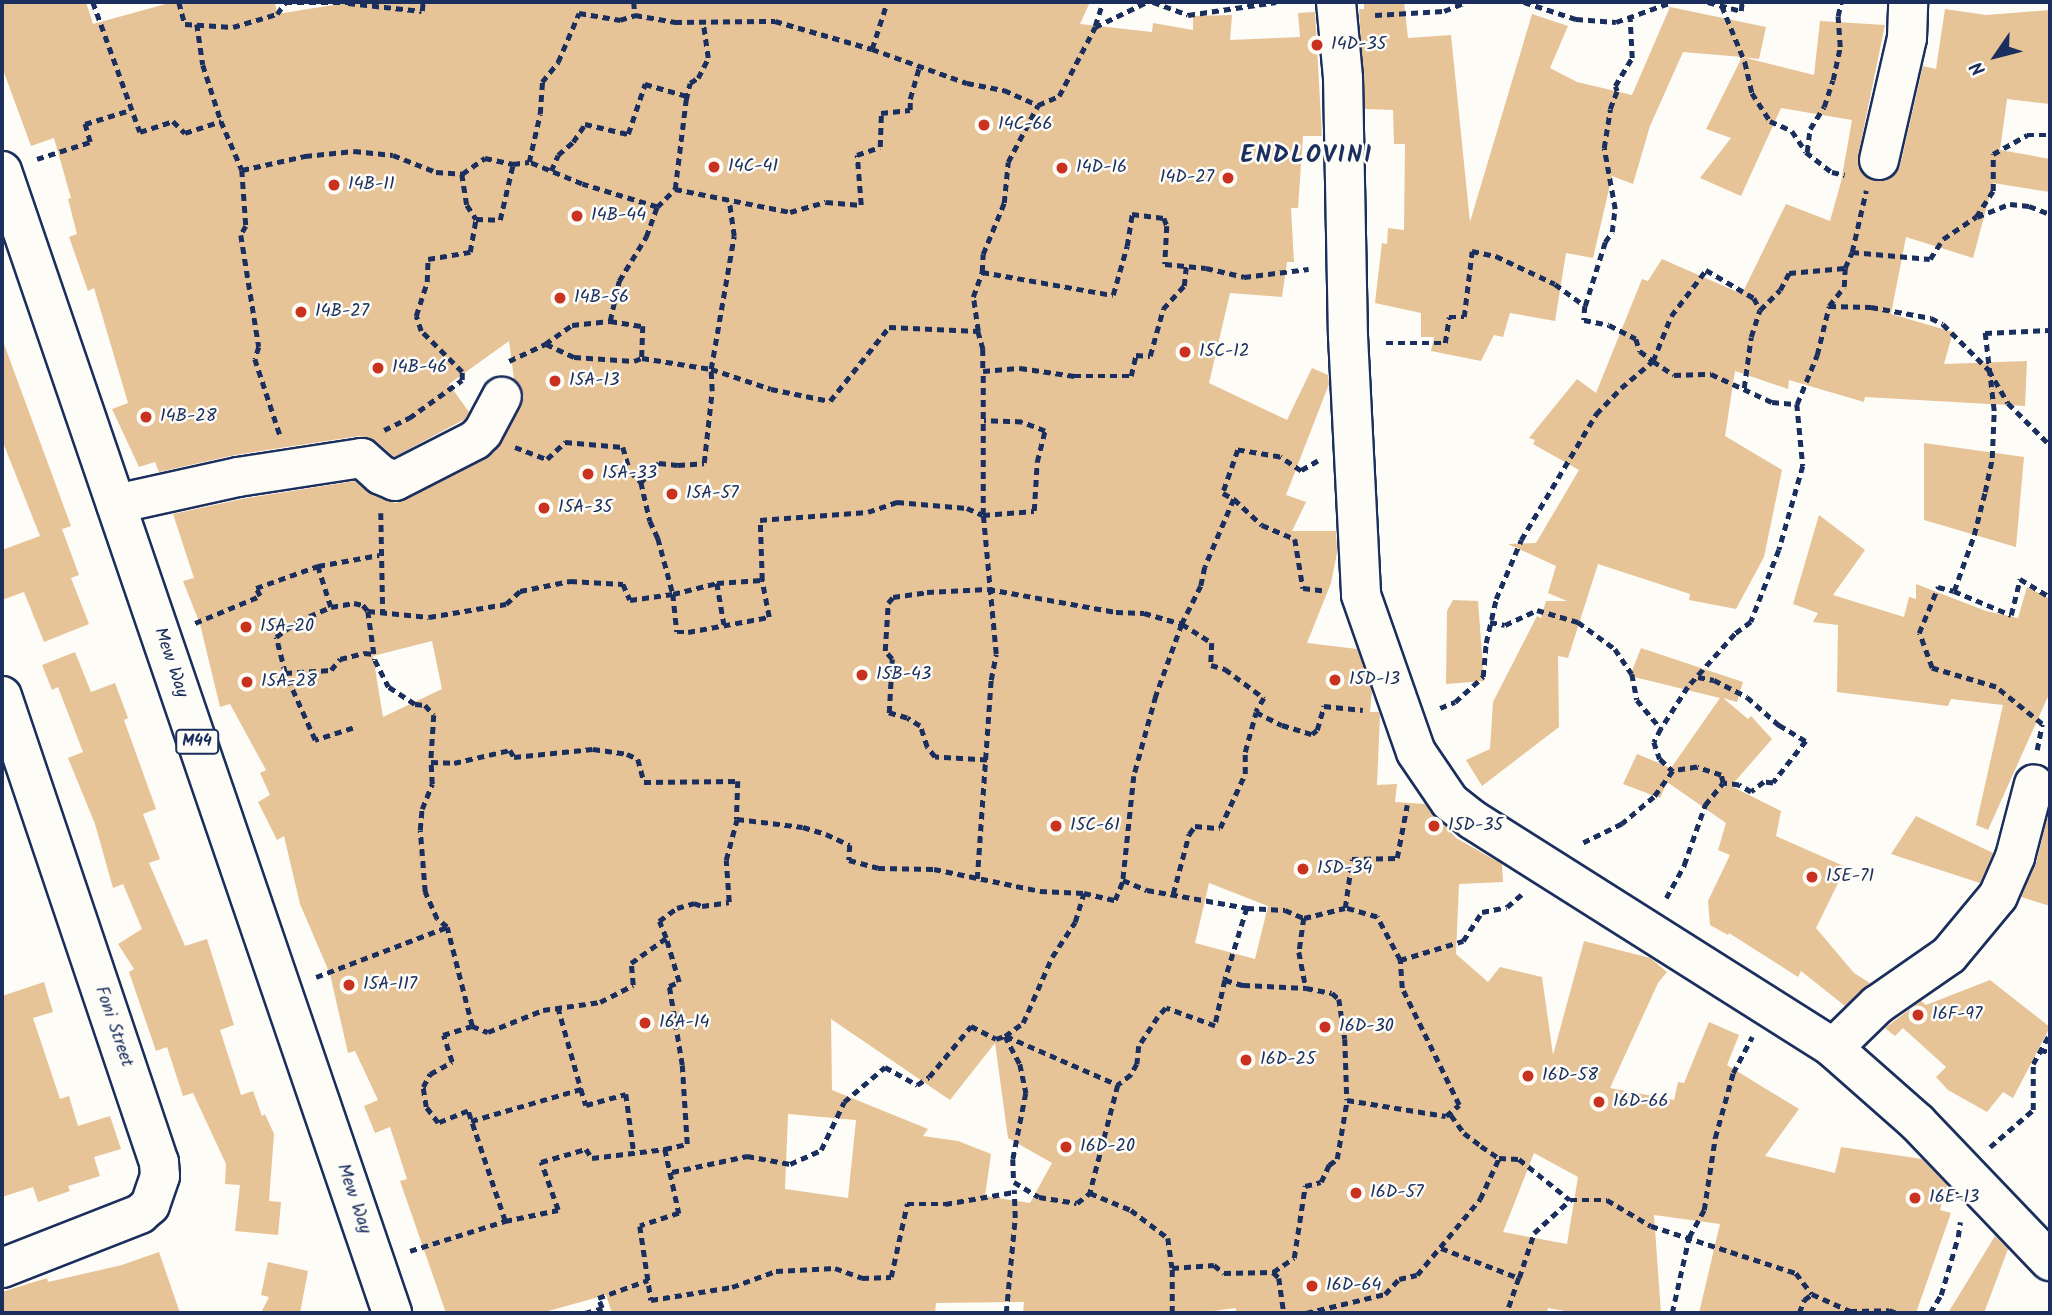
<!DOCTYPE html>
<html>
<head>
<meta charset="utf-8">
<style>
	body { margin:0 }
	#map { position:relative; width:2052px; height:1315px; overflow:hidden; background:#fdfcf7; font-family:Kalam,sans-serif }
	div>[style] { position:absolute }
	.building>* { inset:0; background:#e7c398 }
	.path>* { height:4.5px; margin-top:-2.25px; transform-origin:0; background:repeating-linear-gradient(90deg,#1b2f5e 0 7px,transparent 0 12px) }
	.roads { filter:drop-shadow(2px 0 #1b2f5e) drop-shadow(-2px 0 #1b2f5e) drop-shadow(0 2px #1b2f5e) drop-shadow(0 -2px #1b2f5e) }
	.minor>* { height:38px; margin:-19px; padding:0 19px; transform-origin:19px; border-radius:19px; background:#fdfcf7 }
	.major>* { height:38px; margin:-19px; padding:0 19px; transform-origin:19px; border-radius:19px; background:#fdfcf7 }
	.dots>* { width:19px; height:19px; translate:-50% -50%; box-sizing:border-box; border:4px solid #fdfcf7; border-radius:50% }
	span { translate:-50% -50%; white-space:nowrap; text-align:center; line-height:1.15; -webkit-text-stroke:5px #fdfcf7; paint-order:stroke }
	.shield-label span { padding:2px 5px; background:#fdfcf7; border:2px solid; border-radius:5px; -webkit-text-stroke-width:0 }
	.shield-label { font-size:16px; color:#1b2f5e; font-weight:700 }
	.poi-label { font-size:18px; color:#1b2f5e }
	.left { translate:0 -50%; text-align:left }
	.right { translate:-100% -50%; text-align:right }
	.street-label { font-size:18px; color:#1b2f5e }
	.district-label { font-size:24px; color:#1b2f5e; font-weight:700; letter-spacing:2px }
	.frame { position:absolute; inset:0; border:4px solid #1b2f5e; pointer-events:none }
	.north { position:absolute; left:1961px; top:21px; width:70px; height:70px; -webkit-text-stroke:5px #fdfcf7; paint-order:stroke; rotate:235deg; font-size:19px; font-weight:700; line-height:28px; text-align:center; color:#1b2f5e }
	.north::after { content:''; display:block; margin:auto; width:24px; height:32px; background:#1b2f5e; clip-path:polygon(50% 0,100% 100%,50% 72%,0 100%) }
</style>
</head>
<body>
<div id="map">
	<div class="building">
		<div style="clip-path:polygon(evenodd,2px 2px,86px 2px,93px 24px,173px 2px,275px 2px,277px 14px,352px 2px,1090px 2px,1080px 24px,1152px 32px,1153px 23px,1193px 30px,1193px 16px,1232px 15px,1230px 40px,1300px 37px,1298px 13px,1315px 12px,1322px 136px,1303px 136px,1298px 208px,1291px 208px,1294px 262px,1287px 262px,1282px 297px,1230px 293px,1209px 383px,1287px 420px,1312px 368px,1328px 375px,1329px 384px,1286px 495px,1306px 502px,1292px 531px,1336px 531px,1337px 553px,1331px 583px,1307px 643px,1357px 649px,1372px 691px,1370px 712px,1379px 712px,1380px 715px,1377px 785px,1397px 784px,1395px 802px,1425px 804px,1456px 838px,1502px 864px,1503px 882px,1459px 884px,1456px 954px,1488px 982px,1500px 967px,1542px 977px,1553px 1055px,1584px 941px,1650px 958px,1667px 972px,1658px 983px,1610px 1088px,1674px 1100px,1678px 1082px,1684px 1083px,1709px 1022px,1739px 1035px,1727px 1065px,1799px 1109px,1765px 1156px,1835px 1173px,1841px 1147px,1922px 1159px,1947px 1185px,1940px 1210px,1951px 1213px,1916px 1313px,1699px 1313px,1720px 1224px,1654px 1215px,1661px 1313px,1576px 1313px,1548px 1308px,1547px 1313px,1236px 1313px,1236px 1308px,1198px 1313px,1023px 1313px,1024px 1302px,936px 1303px,935px 1313px,612px 1313px,606px 1295px,541px 1313px,446px 1313px,400px 1181px,407px 1179px,390px 1127px,375px 1133px,364px 1106px,378px 1100px,355px 1051px,348px 1053px,330px 974px,300px 904px,284px 836px,277px 840px,258px 802px,270px 795px,260px 773px,266px 770px,230px 704px,220px 707px,200px 624px,183px 581px,194px 578px,173px 514px,242px 499px,355px 481px,372px 495px,396px 503px,485px 459px,502px 442px,524px 397px,521px 386px,514px 379px,509px 341px,449px 384px,469px 412px,465px 419px,394px 457px,376px 441px,359px 436px,235px 455px,159px 472px,155px 462px,139px 467px,112px 409px,128px 403px,94px 288px,88px 291px,69px 237px,77px 234px,68px 199px,71px 198px,54px 138px,31px 146px,2px 67px,2px 2px,432px 641px,442px 689px,383px 717px,373px 656px,432px 641px,2px 2px,1209px 883px,1268px 906px,1255px 959px,1195px 943px,1209px 883px,2px 2px,831px 1019px,950px 1100px,995px 1043px,1008px 1138px,1052px 1163px,1030px 1203px,985px 1196px,991px 1154px,958px 1141px,923px 1136px,928px 1129px,832px 1090px,831px 1019px,2px 2px,788px 1114px,856px 1120px,848px 1198px,785px 1189px,788px 1114px,2px 2px,1534px 1153px,1578px 1177px,1567px 1244px,1503px 1232px,1534px 1153px)"></div>
		<div style="clip-path:polygon(1364px 2px,1404px 2px,1408px 38px,1451px 35px,1470px 222px,1532px 14px,1568px 26px,1550px 68px,1577px 82px,1632px 95px,1670px 7px,1766px 27px,1759px 59px,1742px 57px,1814px 75px,1820px 21px,1885px 25px,1858px 156px,1858px 166px,1864px 175px,1875px 181px,1885px 181px,1894px 175px,1900px 166px,1923px 66px,1936px 69px,1945px 9px,1986px 15px,2050px 10px,2050px 104px,2007px 99px,2000px 150px,2050px 159px,2050px 192px,1993px 183px,1973px 258px,1906px 237px,1891px 314px,1953px 332px,1944px 364px,2027px 361px,2025px 406px,1865px 397px,1864px 402px,1789px 380px,1788px 389px,1735px 371px,1725px 436px,1782px 470px,1764px 557px,1736px 609px,1689px 600px,1690px 594px,1598px 564px,1568px 658px,1558px 656px,1559px 727px,1482px 786px,1466px 760px,1490px 749px,1493px 702px,1537px 616px,1541px 618px,1546px 601px,1567px 601px,1548px 593px,1556px 566px,1508px 544px,1536px 543px,1579px 470px,1533px 444px,1535px 440px,1529px 438px,1577px 379px,1596px 393px,1642px 279px,1648px 281px,1662px 259px,1742px 294px,1786px 204px,1830px 221px,1841px 182px,1852px 120px,1781px 108px,1741px 196px,1700px 178px,1731px 138px,1706px 129px,1742px 57px,1683px 52px,1650px 126px,1633px 184px,1612px 176px,1593px 258px,1566px 253px,1555px 321px,1510px 313px,1503px 337px,1494px 335px,1481px 361px,1431px 351px,1434px 337px,1421px 337px,1421px 313px,1375px 303px,1382px 243px,1387px 244px,1388px 228px,1404px 230px,1405px 144px,1394px 144px,1393px 110px,1365px 109px,1359px 9px,1364px 9px)"></div>
		<div style="clip-path:polygon(4px 344px,71px 526px,62px 529px,79px 575px,71px 578px,89px 624px,44px 642px,24px 592px,2px 600px,2px 550px,40px 536px,2px 440px)"></div>
		<div style="clip-path:polygon(1924px 443px,2024px 457px,2016px 547px,1924px 520px)"></div>
		<div style="clip-path:polygon(1819px 515px,1865px 550px,1833px 595px,1904px 617px,1909px 597px,1916px 599px,1916px 584px,1986px 611px,2018px 618px,2027px 587px,2050px 599px,2050px 692px,1988px 830px,1976px 825px,2003px 705px,1951px 699px,1948px 706px,1837px 692px,1838px 625px,1813px 622px,1818px 613px,1793px 604px)"></div>
		<div style="clip-path:polygon(1453px 600px,1478px 601px,1484px 681px,1446px 684px,1447px 611px)"></div>
		<div style="clip-path:polygon(1641px 648px,1743px 682px,1737px 702px,1723px 698px,1748px 719px,1751px 716px,1772px 739px,1731px 786px,1781px 811px,1776px 836px,1846px 867px,1816px 928px,1854px 973px,1870px 983px,1845px 1006px,1801px 971px,1798px 977px,1729px 933px,1728px 935px,1710px 925px,1708px 901px,1730px 855px,1718px 850px,1726px 823px,1667px 782px,1660px 798px,1623px 784px,1637px 754px,1671px 768px,1720px 698px,1630px 676px)"></div>
		<div style="clip-path:polygon(75px 652px,91px 692px,115px 683px,128px 718px,124px 720px,156px 809px,143px 814px,160px 859px,149px 863px,185px 946px,207px 939px,234px 1025px,220px 1030px,241px 1095px,253px 1091px,262px 1116px,265px 1114px,274px 1134px,269px 1201px,281px 1202px,278px 1235px,235px 1231px,240px 1185px,225px 1184px,226px 1164px,193px 1093px,183px 1096px,167px 1047px,156px 1051px,129px 972px,134px 969px,118px 944px,142px 929px,123px 884px,113px 888px,95px 824px,68px 758px,83px 752px,58px 687px,52px 690px,42px 665px)"></div>
		<div style="clip-path:polygon(2050px 808px,2050px 906px,2021px 897px,2036px 863px)"></div>
		<div style="clip-path:polygon(1916px 816px,1993px 853px,1980px 883px,1891px 854px)"></div>
		<div style="clip-path:polygon(1990px 980px,2050px 1027px,2013px 1098px,2003px 1092px,1987px 1112px,1948px 1090px,1936px 1077px,1946px 1067px,1903px 1028px,1895px 1036px,1885px 1028px,1921px 1001px,1926px 1005px)"></div>
		<div style="clip-path:polygon(44px 982px,53px 1012px,33px 1018px,60px 1099px,69px 1096px,78px 1126px,110px 1116px,121px 1149px,94px 1157px,100px 1176px,68px 1186px,70px 1191px,38px 1202px,33px 1187px,2px 1197px,2px 996px)"></div>
		<div style="clip-path:polygon(1995px 1236px,2008px 1249px,1984px 1313px,1948px 1313px)"></div>
		<div style="clip-path:polygon(159px 1252px,180px 1313px,2px 1313px,2px 1292px,47px 1278px,48px 1282px,122px 1265px)"></div>
		<div style="clip-path:polygon(268px 1262px,308px 1271px,300px 1313px,261px 1313px,269px 1297px,261px 1295px)"></div>
	</div>
	<div class="path">
		<div style="left:93px;top:2px;width:138px;rotate:70.1deg"></div>
		<div style="left:140px;top:132px;width:35px;rotate:-18deg"></div>
		<div style="left:173px;top:121px;width:17px;rotate:45deg"></div>
		<div style="left:185px;top:133px;width:38px;rotate:-18deg"></div>
		<div style="left:179px;top:2px;width:23px;rotate:75deg"></div>
		<div style="left:185px;top:24px;width:48px;rotate:3.6deg"></div>
		<div style="left:233px;top:27px;width:46px;rotate:-16.5deg"></div>
		<div style="left:277px;top:14px;width:14px;rotate:-54deg"></div>
		<div style="left:285px;top:3px;width:63px"></div>
		<div style="left:348px;top:3px;width:74px;rotate:6.2deg"></div>
		<div style="left:422px;top:11px;width:9px;rotate:-84deg"></div>
		<div style="left:634px;top:2px;width:13px;rotate:86deg"></div>
		<div style="left:1153px;top:2px;width:37px;rotate:20deg"></div>
		<div style="left:1188px;top:15px;width:89px;rotate:-8.4deg"></div>
		<div style="left:1524px;top:2px;width:55px;rotate:18.1deg"></div>
		<div style="left:1576px;top:19px;width:40px;rotate:4.3deg"></div>
		<div style="left:1616px;top:22px;width:59px;rotate:-19.7deg"></div>
		<div style="left:1708px;top:2px;width:34px;rotate:15deg"></div>
		<div style="left:1741px;top:11px;width:9px;rotate:-84deg"></div>
		<div style="left:1722px;top:6px;width:61px;rotate:67.7deg"></div>
		<div style="left:1745px;top:62px;width:32px;rotate:77deg"></div>
		<div style="left:1752px;top:93px;width:33px;rotate:57deg"></div>
		<div style="left:1770px;top:121px;width:24px;rotate:24deg"></div>
		<div style="left:1792px;top:131px;width:25px;rotate:56deg"></div>
		<div style="left:1806px;top:152px;width:33px;rotate:38deg"></div>
		<div style="left:1832px;top:172px;width:13px;rotate:13deg"></div>
		<div style="left:1375px;top:15px;width:69px;rotate:-3.3deg"></div>
		<div style="left:1444px;top:11px;width:24px;rotate:-22deg"></div>
		<div style="left:197px;top:24px;width:41px;rotate:81.7deg"></div>
		<div style="left:203px;top:65px;width:59px;rotate:72.2deg"></div>
		<div style="left:221px;top:121px;width:53px;rotate:66.8deg"></div>
		<div style="left:242px;top:170px;width:56px;rotate:85.9deg"></div>
		<div style="left:246px;top:226px;width:10px;rotate:119deg"></div>
		<div style="left:241px;top:235px;width:113px;rotate:80.9deg"></div>
		<div style="left:259px;top:347px;width:13px;rotate:108deg"></div>
		<div style="left:255px;top:359px;width:80px;rotate:71.8deg"></div>
		<div style="left:1095px;top:26px;width:25px;rotate:-72deg"></div>
		<div style="left:872px;top:49px;width:49px;rotate:-72.3deg"></div>
		<div style="left:1807px;top:152px;width:23px;rotate:-83deg"></div>
		<div style="left:1810px;top:129px;width:26px;rotate:-58deg"></div>
		<div style="left:1824px;top:107px;width:28px;rotate:-72deg"></div>
		<div style="left:1833px;top:80px;width:34px;rotate:-78deg"></div>
		<div style="left:1840px;top:47px;width:31px;rotate:-94deg"></div>
		<div style="left:1838px;top:16px;width:14px;rotate:-78deg"></div>
		<div style="left:37px;top:159px;width:56px;rotate:-17.8deg"></div>
		<div style="left:90px;top:142px;width:19px;rotate:-106deg"></div>
		<div style="left:85px;top:124px;width:47px;rotate:-17.3deg"></div>
		<div style="left:242px;top:170px;width:65px;rotate:-12.5deg"></div>
		<div style="left:305px;top:156px;width:49px;rotate:-5.8deg"></div>
		<div style="left:354px;top:151px;width:39px;rotate:6deg"></div>
		<div style="left:393px;top:155px;width:46px;rotate:21.6deg"></div>
		<div style="left:436px;top:172px;width:26px;rotate:4deg"></div>
		<div style="left:462px;top:174px;width:28px;rotate:-35deg"></div>
		<div style="left:485px;top:158px;width:29px;rotate:12deg"></div>
		<div style="left:513px;top:164px;width:16px;rotate:-7deg"></div>
		<div style="left:551px;top:171px;width:17px;rotate:-66deg"></div>
		<div style="left:558px;top:155px;width:20px;rotate:-41deg"></div>
		<div style="left:573px;top:142px;width:22px;rotate:-56deg"></div>
		<div style="left:585px;top:124px;width:44px;rotate:13.1deg"></div>
		<div style="left:628px;top:134px;width:53px;rotate:-71.2deg"></div>
		<div style="left:645px;top:84px;width:44px;rotate:15.9deg"></div>
		<div style="left:462px;top:174px;width:31px;rotate:81deg"></div>
		<div style="left:467px;top:205px;width:17px;rotate:57deg"></div>
		<div style="left:675px;top:189px;width:90px;rotate:-83deg"></div>
		<div style="left:686px;top:100px;width:17px;rotate:-77deg"></div>
		<div style="left:690px;top:83px;width:9px;rotate:-32deg"></div>
		<div style="left:698px;top:78px;width:22px;rotate:-63deg"></div>
		<div style="left:708px;top:58px;width:36px;rotate:-98deg"></div>
		<div style="left:657px;top:207px;width:78px;rotate:-163deg"></div>
		<div style="left:582px;top:184px;width:57px;rotate:-157.5deg"></div>
		<div style="left:529px;top:162px;width:49px;rotate:-77.1deg"></div>
		<div style="left:540px;top:114px;width:32px;rotate:-86deg"></div>
		<div style="left:542px;top:82px;width:26px;rotate:-51deg"></div>
		<div style="left:558px;top:62px;width:53px;rotate:-66.8deg"></div>
		<div style="left:579px;top:13px;width:42px;rotate:9.7deg"></div>
		<div style="left:620px;top:20px;width:16px;rotate:-18deg"></div>
		<div style="left:635px;top:15px;width:41px;rotate:9.9deg"></div>
		<div style="left:675px;top:22px;width:100px;rotate:-0.6deg"></div>
		<div style="left:775px;top:21px;width:101px;rotate:16.1deg"></div>
		<div style="left:872px;top:49px;width:101px;rotate:19.7deg"></div>
		<div style="left:967px;top:83px;width:38px;rotate:11deg"></div>
		<div style="left:1004px;top:90px;width:37px;rotate:24deg"></div>
		<div style="left:1038px;top:105px;width:23px;rotate:-23deg"></div>
		<div style="left:1059px;top:96px;width:78px;rotate:-62.4deg"></div>
		<div style="left:1095px;top:27px;width:58px;rotate:-25.7deg"></div>
		<div style="left:1977px;top:217px;width:35px;rotate:-22deg"></div>
		<div style="left:2010px;top:204px;width:19px;rotate:6deg"></div>
		<div style="left:2029px;top:206px;width:22px;rotate:21deg"></div>
		<div style="left:1852px;top:252px;width:78px;rotate:5.1deg"></div>
		<div style="left:1930px;top:259px;width:24px;rotate:-57deg"></div>
		<div style="left:1943px;top:239px;width:40px;rotate:-34deg"></div>
		<div style="left:1976px;top:217px;width:31px;rotate:-57deg"></div>
		<div style="left:1993px;top:191px;width:37px;rotate:-90deg"></div>
		<div style="left:1993px;top:154px;width:39px;rotate:-29deg"></div>
		<div style="left:2027px;top:135px;width:23px"></div>
		<div style="left:982px;top:272px;width:18px;rotate:-87deg"></div>
		<div style="left:983px;top:254px;width:55px;rotate:-67.6deg"></div>
		<div style="left:1004px;top:203px;width:41px;rotate:-84.4deg"></div>
		<div style="left:1008px;top:162px;width:64px;rotate:-62.2deg"></div>
		<div style="left:1585px;top:306px;width:67px;rotate:-72.6deg"></div>
		<div style="left:1605px;top:242px;width:12px;rotate:-55deg"></div>
		<div style="left:1612px;top:232px;width:23px;rotate:-83deg"></div>
		<div style="left:1615px;top:209px;width:62px;rotate:-100.2deg"></div>
		<div style="left:1604px;top:148px;width:39px;rotate:-81deg"></div>
		<div style="left:1610px;top:109px;width:19px;rotate:-69deg"></div>
		<div style="left:1617px;top:91px;width:5px;rotate:-112deg"></div>
		<div style="left:1615px;top:86px;width:33px;rotate:-59deg"></div>
		<div style="left:1632px;top:58px;width:39px;rotate:-93deg"></div>
		<div style="left:1829px;top:306px;width:42px;rotate:1.4deg"></div>
		<div style="left:1871px;top:307px;width:61px;rotate:10.4deg"></div>
		<div style="left:1931px;top:318px;width:13px;rotate:27deg"></div>
		<div style="left:1943px;top:324px;width:65px;rotate:45deg"></div>
		<div style="left:1989px;top:370px;width:38px;rotate:60deg"></div>
		<div style="left:2008px;top:403px;width:59px;rotate:45deg"></div>
		<div style="left:610px;top:321px;width:41px;rotate:-77.3deg"></div>
		<div style="left:619px;top:281px;width:52px;rotate:-58.5deg"></div>
		<div style="left:646px;top:237px;width:32px;rotate:-70deg"></div>
		<div style="left:657px;top:207px;width:25px;rotate:-45deg"></div>
		<div style="left:675px;top:189px;width:117px;rotate:11.3deg"></div>
		<div style="left:790px;top:212px;width:37px;rotate:-16deg"></div>
		<div style="left:826px;top:202px;width:35px;rotate:5deg"></div>
		<div style="left:861px;top:205px;width:50px;rotate:-94.6deg"></div>
		<div style="left:857px;top:155px;width:24px;rotate:-19deg"></div>
		<div style="left:880px;top:147px;width:34px;rotate:-88deg"></div>
		<div style="left:881px;top:113px;width:29px;rotate:-6deg"></div>
		<div style="left:910px;top:110px;width:11px;rotate:-90deg"></div>
		<div style="left:910px;top:99px;width:35px;rotate:-74deg"></div>
		<div style="left:978px;top:331px;width:19px;rotate:74deg"></div>
		<div style="left:983px;top:349px;width:22px;rotate:90deg"></div>
		<div style="left:983px;top:371px;width:37px;rotate:-5deg"></div>
		<div style="left:1020px;top:368px;width:55px;rotate:8.4deg"></div>
		<div style="left:1074px;top:376px;width:57px"></div>
		<div style="left:1131px;top:376px;width:22px;rotate:-77deg"></div>
		<div style="left:1136px;top:355px;width:14px;rotate:4deg"></div>
		<div style="left:1150px;top:356px;width:49px;rotate:-74.5deg"></div>
		<div style="left:1163px;top:309px;width:31px;rotate:-48deg"></div>
		<div style="left:1184px;top:286px;width:20px;rotate:-84deg"></div>
		<div style="left:1386px;top:343px;width:59px"></div>
		<div style="left:1445px;top:343px;width:26px;rotate:-81deg"></div>
		<div style="left:1449px;top:317px;width:15px"></div>
		<div style="left:1464px;top:317px;width:66px;rotate:-83.1deg"></div>
		<div style="left:1472px;top:251px;width:25px;rotate:12deg"></div>
		<div style="left:1496px;top:256px;width:65px;rotate:25.4deg"></div>
		<div style="left:1555px;top:284px;width:37px;rotate:36deg"></div>
		<div style="left:1585px;top:306px;width:14px;rotate:94deg"></div>
		<div style="left:1584px;top:320px;width:25px;rotate:11deg"></div>
		<div style="left:1609px;top:325px;width:30px;rotate:27deg"></div>
		<div style="left:1636px;top:339px;width:13px;rotate:72deg"></div>
		<div style="left:1640px;top:351px;width:16px;rotate:38deg"></div>
		<div style="left:1653px;top:361px;width:48px;rotate:-68.2deg"></div>
		<div style="left:1671px;top:316px;width:58px;rotate:-52.7deg"></div>
		<div style="left:1706px;top:270px;width:56px;rotate:30.3deg"></div>
		<div style="left:1754px;top:298px;width:13px;rotate:63deg"></div>
		<div style="left:546px;top:344px;width:31px;rotate:25deg"></div>
		<div style="left:574px;top:357px;width:60px;rotate:3.8deg"></div>
		<div style="left:634px;top:361px;width:9px;rotate:-21deg"></div>
		<div style="left:509px;top:361px;width:40px;rotate:-25deg"></div>
		<div style="left:545px;top:344px;width:33px;rotate:-35deg"></div>
		<div style="left:572px;top:325px;width:38px;rotate:-6deg"></div>
		<div style="left:610px;top:321px;width:33px;rotate:9deg"></div>
		<div style="left:643px;top:326px;width:32px;rotate:92deg"></div>
		<div style="left:642px;top:358px;width:70px;rotate:9.1deg"></div>
		<div style="left:711px;top:369px;width:135px;rotate:-80.2deg"></div>
		<div style="left:734px;top:236px;width:36px;rotate:-98deg"></div>
		<div style="left:462px;top:380px;width:8px;rotate:-90deg"></div>
		<div style="left:462px;top:372px;width:58px;rotate:-135deg"></div>
		<div style="left:421px;top:331px;width:16px;rotate:-108deg"></div>
		<div style="left:416px;top:316px;width:36px;rotate:-72deg"></div>
		<div style="left:427px;top:282px;width:23px;rotate:-88deg"></div>
		<div style="left:428px;top:259px;width:43px;rotate:-9.5deg"></div>
		<div style="left:470px;top:252px;width:34px;rotate:-80deg"></div>
		<div style="left:476px;top:219px;width:24px;rotate:2deg"></div>
		<div style="left:500px;top:220px;width:57px;rotate:-76.9deg"></div>
		<div style="left:1744px;top:388px;width:51px;rotate:-82.2deg"></div>
		<div style="left:1751px;top:337px;width:28px;rotate:-72deg"></div>
		<div style="left:1760px;top:310px;width:28px;rotate:-45deg"></div>
		<div style="left:1780px;top:290px;width:19px;rotate:-62deg"></div>
		<div style="left:1789px;top:273px;width:56px;rotate:-5.1deg"></div>
		<div style="left:1797px;top:404px;width:53px;rotate:-67.8deg"></div>
		<div style="left:1817px;top:355px;width:50px;rotate:-76.2deg"></div>
		<div style="left:1829px;top:306px;width:24px;rotate:-52deg"></div>
		<div style="left:1844px;top:287px;width:19px;rotate:-87deg"></div>
		<div style="left:1845px;top:268px;width:17px;rotate:-66deg"></div>
		<div style="left:1852px;top:252px;width:63px;rotate:-77.1deg"></div>
		<div style="left:384px;top:430px;width:28px;rotate:-26deg"></div>
		<div style="left:409px;top:418px;width:65px;rotate:-35.6deg"></div>
		<div style="left:515px;top:447px;width:34px;rotate:21deg"></div>
		<div style="left:547px;top:459px;width:25px;rotate:-43deg"></div>
		<div style="left:565px;top:442px;width:58px;rotate:4.9deg"></div>
		<div style="left:623px;top:447px;width:25px;rotate:74deg"></div>
		<div style="left:630px;top:471px;width:16px;rotate:45deg"></div>
		<div style="left:641px;top:482px;width:40px;rotate:77deg"></div>
		<div style="left:650px;top:521px;width:19px;rotate:65deg"></div>
		<div style="left:658px;top:538px;width:58px;rotate:75deg"></div>
		<div style="left:673px;top:594px;width:38px;rotate:84deg"></div>
		<div style="left:677px;top:632px;width:11px"></div>
		<div style="left:688px;top:632px;width:82px;rotate:-10.5deg"></div>
		<div style="left:769px;top:617px;width:38px;rotate:-101deg"></div>
		<div style="left:762px;top:580px;width:60px;rotate:-91.9deg"></div>
		<div style="left:760px;top:520px;width:108px;rotate:-4.2deg"></div>
		<div style="left:868px;top:512px;width:31px;rotate:-19deg"></div>
		<div style="left:897px;top:502px;width:70px;rotate:4.9deg"></div>
		<div style="left:967px;top:508px;width:17px;rotate:24deg"></div>
		<div style="left:983px;top:515px;width:51px;rotate:-4.5deg"></div>
		<div style="left:1034px;top:511px;width:49px;rotate:-86.5deg"></div>
		<div style="left:1037px;top:462px;width:32px;rotate:-76deg"></div>
		<div style="left:1045px;top:431px;width:25px;rotate:-159deg"></div>
		<div style="left:1022px;top:422px;width:38px;rotate:-178deg"></div>
		<div style="left:1318px;top:461px;width:20px;rotate:150deg"></div>
		<div style="left:1301px;top:471px;width:25px;rotate:-146deg"></div>
		<div style="left:1280px;top:457px;width:43px;rotate:-170.5deg"></div>
		<div style="left:1238px;top:450px;width:46px;rotate:109.2deg"></div>
		<div style="left:1223px;top:493px;width:13px;rotate:29deg"></div>
		<div style="left:1234px;top:499px;width:74px;rotate:113.1deg"></div>
		<div style="left:1205px;top:567px;width:19px;rotate:102deg"></div>
		<div style="left:1201px;top:586px;width:42px;rotate:116.6deg"></div>
		<div style="left:1182px;top:624px;width:36px;rotate:32deg"></div>
		<div style="left:1212px;top:643px;width:22px;rotate:93deg"></div>
		<div style="left:1211px;top:665px;width:15px;rotate:16deg"></div>
		<div style="left:1225px;top:669px;width:49px;rotate:36.6deg"></div>
		<div style="left:1264px;top:698px;width:16px;rotate:120deg"></div>
		<div style="left:1256px;top:712px;width:29px;rotate:27deg"></div>
		<div style="left:1282px;top:725px;width:31px;rotate:17deg"></div>
		<div style="left:1312px;top:734px;width:6px;rotate:-39deg"></div>
		<div style="left:1317px;top:730px;width:25px;rotate:-74deg"></div>
		<div style="left:1324px;top:706px;width:39px;rotate:6deg"></div>
		<div style="left:641px;top:482px;width:26px;rotate:-47deg"></div>
		<div style="left:659px;top:463px;width:19px;rotate:6deg"></div>
		<div style="left:678px;top:465px;width:26px;rotate:-4deg"></div>
		<div style="left:704px;top:463px;width:72px;rotate:-83.7deg"></div>
		<div style="left:712px;top:391px;width:22px;rotate:-93deg"></div>
		<div style="left:711px;top:369px;width:63px;rotate:18.4deg"></div>
		<div style="left:771px;top:389px;width:60px;rotate:11.5deg"></div>
		<div style="left:830px;top:401px;width:95px;rotate:-51.4deg"></div>
		<div style="left:889px;top:327px;width:89px;rotate:2.6deg"></div>
		<div style="left:978px;top:331px;width:34px;rotate:-98deg"></div>
		<div style="left:973px;top:297px;width:27px;rotate:-70deg"></div>
		<div style="left:982px;top:272px;width:133px;rotate:10deg"></div>
		<div style="left:1113px;top:295px;width:51px;rotate:-74.1deg"></div>
		<div style="left:1127px;top:246px;width:32px;rotate:-81deg"></div>
		<div style="left:1132px;top:214px;width:32px;rotate:7deg"></div>
		<div style="left:1164px;top:218px;width:9px;rotate:69deg"></div>
		<div style="left:1167px;top:226px;width:38px;rotate:93deg"></div>
		<div style="left:1165px;top:264px;width:41px;rotate:5.6deg"></div>
		<div style="left:1206px;top:268px;width:39px;rotate:13deg"></div>
		<div style="left:1244px;top:277px;width:65px;rotate:-7deg"></div>
		<div style="left:1234px;top:499px;width:38px;rotate:43deg"></div>
		<div style="left:1262px;top:525px;width:36px;rotate:23deg"></div>
		<div style="left:1295px;top:539px;width:50px;rotate:80.7deg"></div>
		<div style="left:1303px;top:588px;width:23px;rotate:7deg"></div>
		<div style="left:381px;top:513px;width:101px;rotate:88.9deg"></div>
		<div style="left:318px;top:566px;width:62px;rotate:-10.2deg"></div>
		<div style="left:717px;top:583px;width:42px;rotate:80.3deg"></div>
		<div style="left:1954px;top:591px;width:62px;rotate:22.8deg"></div>
		<div style="left:2011px;top:615px;width:37px;rotate:-76deg"></div>
		<div style="left:2020px;top:579px;width:35px;rotate:31deg"></div>
		<div style="left:368px;top:611px;width:61px;rotate:5.6deg"></div>
		<div style="left:429px;top:617px;width:78px;rotate:-9.6deg"></div>
		<div style="left:506px;top:604px;width:19px;rotate:-43deg"></div>
		<div style="left:520px;top:591px;width:51px;rotate:-11.3deg"></div>
		<div style="left:570px;top:581px;width:53px;rotate:3.2deg"></div>
		<div style="left:623px;top:584px;width:17px;rotate:66deg"></div>
		<div style="left:630px;top:600px;width:43px;rotate:-7.9deg"></div>
		<div style="left:673px;top:594px;width:45px;rotate:-14deg"></div>
		<div style="left:717px;top:583px;width:45px;rotate:-3.8deg"></div>
		<div style="left:1490px;top:622px;width:15px;rotate:11deg"></div>
		<div style="left:1505px;top:625px;width:35px;rotate:-25deg"></div>
		<div style="left:1537px;top:610px;width:43px;rotate:16.3deg"></div>
		<div style="left:1578px;top:622px;width:46px;rotate:36.1deg"></div>
		<div style="left:1615px;top:649px;width:30px;rotate:56deg"></div>
		<div style="left:1632px;top:674px;width:26px;rotate:79deg"></div>
		<div style="left:1637px;top:700px;width:38px;rotate:50deg"></div>
		<div style="left:195px;top:623px;width:70px;rotate:-22.6deg"></div>
		<div style="left:260px;top:596px;width:9px;rotate:-117deg"></div>
		<div style="left:256px;top:588px;width:66px;rotate:-19.5deg"></div>
		<div style="left:318px;top:566px;width:43px;rotate:72.4deg"></div>
		<div style="left:285px;top:673px;width:46px;rotate:-3.7deg"></div>
		<div style="left:331px;top:670px;width:14px;rotate:-51deg"></div>
		<div style="left:340px;top:659px;width:25px;rotate:-14deg"></div>
		<div style="left:364px;top:653px;width:10px;rotate:6deg"></div>
		<div style="left:1698px;top:677px;width:16px;rotate:11deg"></div>
		<div style="left:1714px;top:680px;width:37px;rotate:27deg"></div>
		<div style="left:1747px;top:697px;width:43px;rotate:41.2deg"></div>
		<div style="left:1779px;top:725px;width:31px;rotate:31deg"></div>
		<div style="left:1806px;top:741px;width:53px;rotate:128.2deg"></div>
		<div style="left:1773px;top:783px;width:9px;rotate:-174deg"></div>
		<div style="left:1764px;top:782px;width:16px;rotate:142deg"></div>
		<div style="left:1751px;top:792px;width:14px;rotate:-150deg"></div>
		<div style="left:1739px;top:785px;width:16px;rotate:-173deg"></div>
		<div style="left:1440px;top:708px;width:16px;rotate:-22deg"></div>
		<div style="left:1455px;top:702px;width:38px;rotate:-42deg"></div>
		<div style="left:1483px;top:677px;width:34px;rotate:-85deg"></div>
		<div style="left:1486px;top:643px;width:45px;rotate:-77.2deg"></div>
		<div style="left:1496px;top:599px;width:64px;rotate:-67deg"></div>
		<div style="left:1521px;top:540px;width:147px;rotate:-59.2deg"></div>
		<div style="left:1596px;top:414px;width:36px;rotate:-46deg"></div>
		<div style="left:1621px;top:388px;width:42px;rotate:-40.2deg"></div>
		<div style="left:1653px;top:361px;width:25px;rotate:34deg"></div>
		<div style="left:1674px;top:375px;width:37px;rotate:-2deg"></div>
		<div style="left:1711px;top:374px;width:67px;rotate:24.7deg"></div>
		<div style="left:1772px;top:402px;width:25px;rotate:5deg"></div>
		<div style="left:1797px;top:404px;width:62px;rotate:84.5deg"></div>
		<div style="left:1803px;top:466px;width:87px;rotate:105.9deg"></div>
		<div style="left:1779px;top:550px;width:77px;rotate:111.3deg"></div>
		<div style="left:1751px;top:622px;width:20px;rotate:143deg"></div>
		<div style="left:1735px;top:634px;width:71px;rotate:131.6deg"></div>
		<div style="left:1688px;top:687px;width:50px;rotate:122.7deg"></div>
		<div style="left:1661px;top:729px;width:15px;rotate:118deg"></div>
		<div style="left:1654px;top:742px;width:18px;rotate:71deg"></div>
		<div style="left:1660px;top:759px;width:18px;rotate:43deg"></div>
		<div style="left:1673px;top:771px;width:32px;rotate:126deg"></div>
		<div style="left:1654px;top:797px;width:42px;rotate:139.8deg"></div>
		<div style="left:1622px;top:824px;width:46px;rotate:154deg"></div>
		<div style="left:353px;top:728px;width:40px;rotate:162deg"></div>
		<div style="left:315px;top:740px;width:73px;rotate:-114.1deg"></div>
		<div style="left:285px;top:673px;width:37px;rotate:-104deg"></div>
		<div style="left:276px;top:637px;width:27px;rotate:-36deg"></div>
		<div style="left:298px;top:621px;width:36px;rotate:-23deg"></div>
		<div style="left:331px;top:607px;width:23px;rotate:-10deg"></div>
		<div style="left:354px;top:603px;width:9px;rotate:13deg"></div>
		<div style="left:363px;top:605px;width:8px;rotate:50deg"></div>
		<div style="left:368px;top:611px;width:49px;rotate:81.9deg"></div>
		<div style="left:375px;top:660px;width:30px;rotate:63deg"></div>
		<div style="left:389px;top:687px;width:31px;rotate:33deg"></div>
		<div style="left:415px;top:704px;width:10px;rotate:6deg"></div>
		<div style="left:425px;top:705px;width:13px;rotate:48deg"></div>
		<div style="left:434px;top:715px;width:47px;rotate:93.7deg"></div>
		<div style="left:431px;top:762px;width:23px;rotate:2deg"></div>
		<div style="left:454px;top:763px;width:57px;rotate:-13.1deg"></div>
		<div style="left:510px;top:750px;width:8px;rotate:60deg"></div>
		<div style="left:514px;top:757px;width:79px;rotate:-5.8deg"></div>
		<div style="left:593px;top:749px;width:34px;rotate:8deg"></div>
		<div style="left:627px;top:754px;width:12px;rotate:24deg"></div>
		<div style="left:638px;top:759px;width:24px;rotate:75deg"></div>
		<div style="left:644px;top:782px;width:94px;rotate:-0.6deg"></div>
		<div style="left:738px;top:781px;width:38px;rotate:92deg"></div>
		<div style="left:737px;top:819px;width:66px;rotate:6.9deg"></div>
		<div style="left:803px;top:827px;width:24px;rotate:17deg"></div>
		<div style="left:826px;top:834px;width:26px;rotate:25deg"></div>
		<div style="left:850px;top:845px;width:15px;rotate:94deg"></div>
		<div style="left:849px;top:860px;width:30px;rotate:15deg"></div>
		<div style="left:878px;top:868px;width:56px;rotate:1deg"></div>
		<div style="left:934px;top:869px;width:108px;rotate:11.7deg"></div>
		<div style="left:1040px;top:891px;width:44px;rotate:2.6deg"></div>
		<div style="left:2037px;top:750px;width:26px;rotate:-79deg"></div>
		<div style="left:2042px;top:724px;width:59px;rotate:-141.2deg"></div>
		<div style="left:1996px;top:687px;width:67px;rotate:-163.5deg"></div>
		<div style="left:1932px;top:668px;width:37px;rotate:-110deg"></div>
		<div style="left:1919px;top:633px;width:50px;rotate:-67.6deg"></div>
		<div style="left:1938px;top:587px;width:16px;rotate:14deg"></div>
		<div style="left:1954px;top:591px;width:59px;rotate:-70.3deg"></div>
		<div style="left:1974px;top:535px;width:44px;rotate:-75.7deg"></div>
		<div style="left:1985px;top:492px;width:35px;rotate:-78deg"></div>
		<div style="left:1992px;top:458px;width:47px;rotate:-87.6deg"></div>
		<div style="left:1994px;top:411px;width:79px;rotate:-96.6deg"></div>
		<div style="left:1985px;top:333px;width:65px;rotate:-2.6deg"></div>
		<div style="left:987px;top:760px;width:52px;rotate:-176.7deg"></div>
		<div style="left:935px;top:757px;width:13px;rotate:-129deg"></div>
		<div style="left:927px;top:747px;width:22px;rotate:-108deg"></div>
		<div style="left:920px;top:726px;width:15px;rotate:-148deg"></div>
		<div style="left:907px;top:718px;width:19px;rotate:-164deg"></div>
		<div style="left:889px;top:713px;width:54px;rotate:-86.8deg"></div>
		<div style="left:892px;top:659px;width:11px;rotate:-131deg"></div>
		<div style="left:885px;top:651px;width:48px;rotate:-86.4deg"></div>
		<div style="left:888px;top:603px;width:8px;rotate:-50deg"></div>
		<div style="left:893px;top:597px;width:34px;rotate:-8deg"></div>
		<div style="left:927px;top:592px;width:61px;rotate:-2.8deg"></div>
		<div style="left:988px;top:589px;width:130px;rotate:10.2deg"></div>
		<div style="left:1116px;top:612px;width:28px;rotate:2deg"></div>
		<div style="left:1144px;top:613px;width:40px;rotate:16deg"></div>
		<div style="left:1182px;top:624px;width:77px;rotate:109.9deg"></div>
		<div style="left:1156px;top:696px;width:83px;rotate:105.4deg"></div>
		<div style="left:1134px;top:776px;width:105px;rotate:96deg"></div>
		<div style="left:977px;top:879px;width:199px;rotate:-86deg"></div>
		<div style="left:991px;top:680px;width:26px;rotate:-79deg"></div>
		<div style="left:996px;top:654px;width:140px;rotate:-95.3deg"></div>
		<div style="left:983px;top:515px;width:144px;rotate:-90deg"></div>
		<div style="left:1173px;top:894px;width:62px;rotate:-75.1deg"></div>
		<div style="left:1189px;top:834px;width:10px;rotate:-53deg"></div>
		<div style="left:1195px;top:826px;width:25px;rotate:5deg"></div>
		<div style="left:1220px;top:828px;width:60px;rotate:-65.2deg"></div>
		<div style="left:1245px;top:774px;width:22px;rotate:-90deg"></div>
		<div style="left:1245px;top:752px;width:41px;rotate:-74.6deg"></div>
		<div style="left:1666px;top:898px;width:38px;rotate:-61deg"></div>
		<div style="left:1684px;top:865px;width:64px;rotate:-70.7deg"></div>
		<div style="left:1705px;top:805px;width:28px;rotate:-51deg"></div>
		<div style="left:1723px;top:783px;width:8px;rotate:-104deg"></div>
		<div style="left:1721px;top:775px;width:25px;rotate:-162deg"></div>
		<div style="left:1697px;top:767px;width:24px;rotate:171deg"></div>
		<div style="left:1247px;top:908px;width:75px;rotate:107deg"></div>
		<div style="left:1225px;top:980px;width:47px;rotate:102.3deg"></div>
		<div style="left:1215px;top:1026px;width:52px;rotate:-159.8deg"></div>
		<div style="left:1166px;top:1008px;width:12px;rotate:132deg"></div>
		<div style="left:1158px;top:1017px;width:35px;rotate:123deg"></div>
		<div style="left:1139px;top:1046px;width:18px;rotate:96deg"></div>
		<div style="left:1137px;top:1064px;width:13px;rotate:119deg"></div>
		<div style="left:1131px;top:1075px;width:16px;rotate:142deg"></div>
		<div style="left:1118px;top:1085px;width:112px;rotate:104.5deg"></div>
		<div style="left:1090px;top:1193px;width:44px;rotate:22.5deg"></div>
		<div style="left:1131px;top:1210px;width:46px;rotate:37.1deg"></div>
		<div style="left:1168px;top:1238px;width:30px;rotate:82deg"></div>
		<div style="left:1172px;top:1268px;width:42px;rotate:-4.1deg"></div>
		<div style="left:1214px;top:1265px;width:13px;rotate:39deg"></div>
		<div style="left:1224px;top:1273px;width:49px;rotate:-1.2deg"></div>
		<div style="left:1273px;top:1272px;width:25px;rotate:-34deg"></div>
		<div style="left:1294px;top:1258px;width:73px;rotate:-81.3deg"></div>
		<div style="left:1305px;top:1186px;width:16px;rotate:-14deg"></div>
		<div style="left:1321px;top:1182px;width:19px;rotate:-65deg"></div>
		<div style="left:1329px;top:1165px;width:10px;rotate:-37deg"></div>
		<div style="left:1337px;top:1159px;width:60px;rotate:-80.4deg"></div>
		<div style="left:1347px;top:1100px;width:100px;rotate:9.2deg"></div>
		<div style="left:1446px;top:1116px;width:17px;rotate:-40deg"></div>
		<div style="left:1459px;top:1105px;width:130px;rotate:-116deg"></div>
		<div style="left:1402px;top:988px;width:28px;rotate:-94deg"></div>
		<div style="left:1400px;top:960px;width:49px;rotate:-118.1deg"></div>
		<div style="left:1377px;top:917px;width:33px;rotate:-164deg"></div>
		<div style="left:1304px;top:918px;width:34px;rotate:98deg"></div>
		<div style="left:1299px;top:952px;width:37px;rotate:79deg"></div>
		<div style="left:1306px;top:988px;width:26px;rotate:11deg"></div>
		<div style="left:1332px;top:993px;width:9px;rotate:41deg"></div>
		<div style="left:1339px;top:999px;width:40px;rotate:81.5deg"></div>
		<div style="left:1345px;top:1039px;width:61px;rotate:88.1deg"></div>
		<div style="left:1400px;top:960px;width:66px;rotate:-16.8deg"></div>
		<div style="left:1463px;top:941px;width:35px;rotate:-57deg"></div>
		<div style="left:1482px;top:912px;width:25px;rotate:-11deg"></div>
		<div style="left:1507px;top:907px;width:20px;rotate:-41deg"></div>
		<div style="left:316px;top:977px;width:140px;rotate:-20.9deg"></div>
		<div style="left:447px;top:927px;width:13px;rotate:-141deg"></div>
		<div style="left:437px;top:919px;width:30px;rotate:-114deg"></div>
		<div style="left:425px;top:892px;width:62px;rotate:-94.6deg"></div>
		<div style="left:420px;top:830px;width:21px;rotate:-85deg"></div>
		<div style="left:422px;top:809px;width:27px;rotate:-68deg"></div>
		<div style="left:432px;top:784px;width:22px;rotate:-93deg"></div>
		<div style="left:1225px;top:980px;width:19px;rotate:16deg"></div>
		<div style="left:1243px;top:985px;width:63px;rotate:2.7deg"></div>
		<div style="left:558px;top:1007px;width:85px;rotate:74.3deg"></div>
		<div style="left:472px;top:1026px;width:17px;rotate:21deg"></div>
		<div style="left:488px;top:1032px;width:59px;rotate:-21.8deg"></div>
		<div style="left:543px;top:1010px;width:58px;rotate:-8deg"></div>
		<div style="left:600px;top:1002px;width:37px;rotate:-27deg"></div>
		<div style="left:633px;top:985px;width:22px;rotate:-95deg"></div>
		<div style="left:631px;top:963px;width:43px;rotate:-35.5deg"></div>
		<div style="left:666px;top:938px;width:18px;rotate:-112deg"></div>
		<div style="left:659px;top:921px;width:22px;rotate:-36deg"></div>
		<div style="left:677px;top:908px;width:18px;rotate:-16deg"></div>
		<div style="left:694px;top:903px;width:9px;rotate:21deg"></div>
		<div style="left:702px;top:906px;width:27px;rotate:-8deg"></div>
		<div style="left:729px;top:902px;width:42px;rotate:-94.1deg"></div>
		<div style="left:726px;top:860px;width:42px;rotate:-75deg"></div>
		<div style="left:1005px;top:1036px;width:32px;rotate:62deg"></div>
		<div style="left:1020px;top:1064px;width:30px;rotate:78deg"></div>
		<div style="left:1026px;top:1093px;width:67px;rotate:101.1deg"></div>
		<div style="left:1013px;top:1159px;width:23px;rotate:88deg"></div>
		<div style="left:1014px;top:1182px;width:29px;rotate:31deg"></div>
		<div style="left:1039px;top:1197px;width:38px;rotate:9deg"></div>
		<div style="left:1077px;top:1203px;width:16px;rotate:-38deg"></div>
		<div style="left:1006px;top:1036px;width:122px;rotate:23.6deg"></div>
		<div style="left:2040px;top:1050px;width:10px;rotate:11deg"></div>
		<div style="left:1451px;top:1115px;width:22px;rotate:54deg"></div>
		<div style="left:1464px;top:1133px;width:21px;rotate:37deg"></div>
		<div style="left:1481px;top:1146px;width:22px;rotate:34deg"></div>
		<div style="left:1499px;top:1158px;width:20px;rotate:3deg"></div>
		<div style="left:1519px;top:1159px;width:65px;rotate:38.8deg"></div>
		<div style="left:1570px;top:1200px;width:37px"></div>
		<div style="left:1607px;top:1200px;width:51px;rotate:30.6deg"></div>
		<div style="left:1651px;top:1226px;width:152px;rotate:18deg"></div>
		<div style="left:1796px;top:1273px;width:26px;rotate:53deg"></div>
		<div style="left:1812px;top:1294px;width:42px;rotate:24.1deg"></div>
		<div style="left:1850px;top:1311px;width:39px;rotate:-1deg"></div>
		<div style="left:1889px;top:1310px;width:9px;rotate:21deg"></div>
		<div style="left:471px;top:1121px;width:115px;rotate:-16.2deg"></div>
		<div style="left:581px;top:1089px;width:17px;rotate:73deg"></div>
		<div style="left:586px;top:1105px;width:41px;rotate:-15.4deg"></div>
		<div style="left:626px;top:1094px;width:60px;rotate:82.3deg"></div>
		<div style="left:1990px;top:1147px;width:57px;rotate:-40.7deg"></div>
		<div style="left:2033px;top:1110px;width:46px;rotate:-90deg"></div>
		<div style="left:2033px;top:1064px;width:35px;rotate:-61deg"></div>
		<div style="left:665px;top:1149px;width:23px;rotate:-13deg"></div>
		<div style="left:687px;top:1144px;width:79px;rotate:-93.6deg"></div>
		<div style="left:682px;top:1065px;width:80px;rotate:-99.3deg"></div>
		<div style="left:669px;top:986px;width:11px;rotate:-22deg"></div>
		<div style="left:679px;top:982px;width:46px;rotate:-106.5deg"></div>
		<div style="left:672px;top:1172px;width:77px;rotate:-12deg"></div>
		<div style="left:747px;top:1156px;width:44px;rotate:10.5deg"></div>
		<div style="left:790px;top:1164px;width:34px;rotate:-24deg"></div>
		<div style="left:821px;top:1150px;width:53px;rotate:-64.4deg"></div>
		<div style="left:844px;top:1102px;width:54px;rotate:-40.5deg"></div>
		<div style="left:885px;top:1067px;width:37px;rotate:29deg"></div>
		<div style="left:917px;top:1085px;width:14px;rotate:-34deg"></div>
		<div style="left:929px;top:1077px;width:66px;rotate:-50.5deg"></div>
		<div style="left:971px;top:1026px;width:28px;rotate:27deg"></div>
		<div style="left:996px;top:1039px;width:9px;rotate:-18deg"></div>
		<div style="left:1005px;top:1036px;width:22px;rotate:-36deg"></div>
		<div style="left:1023px;top:1023px;width:72px;rotate:-66.3deg"></div>
		<div style="left:1052px;top:957px;width:42px;rotate:-56.7deg"></div>
		<div style="left:1075px;top:922px;width:30px;rotate:-73deg"></div>
		<div style="left:1084px;top:893px;width:32px;rotate:13deg"></div>
		<div style="left:1115px;top:900px;width:22px;rotate:-68deg"></div>
		<div style="left:1123px;top:880px;width:26px;rotate:23deg"></div>
		<div style="left:1147px;top:890px;width:102px;rotate:10.2deg"></div>
		<div style="left:1247px;top:908px;width:38px;rotate:3deg"></div>
		<div style="left:1285px;top:910px;width:21px;rotate:23deg"></div>
		<div style="left:1304px;top:918px;width:42px;rotate:-13.7deg"></div>
		<div style="left:1345px;top:908px;width:49px;rotate:-81.9deg"></div>
		<div style="left:1352px;top:859px;width:45px;rotate:-1.3deg"></div>
		<div style="left:1397px;top:858px;width:54px;rotate:-79.3deg"></div>
		<div style="left:505px;top:1221px;width:54px;rotate:-11.7deg"></div>
		<div style="left:558px;top:1210px;width:51px;rotate:-109.5deg"></div>
		<div style="left:541px;top:1162px;width:47px;rotate:-16.1deg"></div>
		<div style="left:586px;top:1149px;width:11px;rotate:56deg"></div>
		<div style="left:592px;top:1158px;width:74px;rotate:-7deg"></div>
		<div style="left:665px;top:1149px;width:66px;rotate:77.7deg"></div>
		<div style="left:679px;top:1213px;width:41px;rotate:161.6deg"></div>
		<div style="left:640px;top:1226px;width:75px;rotate:81.5deg"></div>
		<div style="left:651px;top:1300px;width:82px;rotate:-9.1deg"></div>
		<div style="left:732px;top:1287px;width:47px;rotate:-20deg"></div>
		<div style="left:776px;top:1271px;width:59px;rotate:-2.9deg"></div>
		<div style="left:835px;top:1268px;width:29px;rotate:20deg"></div>
		<div style="left:862px;top:1278px;width:29px;rotate:-2deg"></div>
		<div style="left:891px;top:1277px;width:75px;rotate:-77.6deg"></div>
		<div style="left:907px;top:1204px;width:38px"></div>
		<div style="left:945px;top:1204px;width:70px;rotate:-9.9deg"></div>
		<div style="left:1441px;top:1248px;width:84px;rotate:21deg"></div>
		<div style="left:1519px;top:1278px;width:37px;rotate:109deg"></div>
		<div style="left:410px;top:1251px;width:100px;rotate:-17.5deg"></div>
		<div style="left:505px;top:1221px;width:116px;rotate:-108.6deg"></div>
		<div style="left:468px;top:1111px;width:32px;rotate:158deg"></div>
		<div style="left:438px;top:1123px;width:20px;rotate:-127deg"></div>
		<div style="left:426px;top:1107px;width:20px;rotate:-99deg"></div>
		<div style="left:423px;top:1087px;width:15px;rotate:-62deg"></div>
		<div style="left:430px;top:1074px;width:25px;rotate:-29deg"></div>
		<div style="left:452px;top:1062px;width:28px;rotate:-108deg"></div>
		<div style="left:443px;top:1035px;width:30px;rotate:-17deg"></div>
		<div style="left:472px;top:1026px;width:102px;rotate:-104.2deg"></div>
		<div style="left:1273px;top:1272px;width:8px;rotate:45deg"></div>
		<div style="left:1279px;top:1278px;width:35px;rotate:82deg"></div>
		<div style="left:1519px;top:1278px;width:47px;rotate:-71.6deg"></div>
		<div style="left:1534px;top:1233px;width:49px;rotate:-42.5deg"></div>
		<div style="left:585px;top:1313px;width:18px;rotate:-16deg"></div>
		<div style="left:602px;top:1308px;width:11px;rotate:-112deg"></div>
		<div style="left:598px;top:1298px;width:53px;rotate:-19.8deg"></div>
		<div style="left:1006px;top:1313px;width:95px;rotate:-84.6deg"></div>
		<div style="left:1015px;top:1218px;width:28px;rotate:-92deg"></div>
		<div style="left:1172px;top:1313px;width:45px;rotate:-90deg"></div>
		<div style="left:1306px;top:1313px;width:81px;rotate:-13.5deg"></div>
		<div style="left:1385px;top:1294px;width:21px;rotate:-47deg"></div>
		<div style="left:1399px;top:1279px;width:18px;rotate:-13deg"></div>
		<div style="left:1417px;top:1275px;width:99px;rotate:-50.3deg"></div>
		<div style="left:1480px;top:1199px;width:45px;rotate:-65.1deg"></div>
		<div style="left:1672px;top:1313px;width:78px;rotate:-77.4deg"></div>
		<div style="left:1689px;top:1237px;width:31px;rotate:-61deg"></div>
		<div style="left:1704px;top:1210px;width:73px;rotate:-81.3deg"></div>
		<div style="left:1715px;top:1138px;width:67px;rotate:-74.5deg"></div>
		<div style="left:1733px;top:1073px;width:41px;rotate:-62.2deg"></div>
		<div style="left:1799px;top:1313px;width:14px;rotate:-69deg"></div>
		<div style="left:1804px;top:1300px;width:10px;rotate:-37deg"></div>
		<div style="left:1930px;top:1313px;width:21px;rotate:-59deg"></div>
		<div style="left:1941px;top:1295px;width:60px;rotate:-73.7deg"></div>
		<div style="left:1958px;top:1237px;width:15px;rotate:-82deg"></div>
	</div>
	<div class="roads">
		<div class="minor">
			<div style="left:1336px;top:2px;width:76px;rotate:84.7deg"></div>
			<div style="left:1343px;top:78px;width:258px;rotate:88.9deg"></div>
			<div style="left:1348px;top:336px;width:259px;rotate:87.1deg"></div>
			<div style="left:1361px;top:595px;width:166px;rotate:70.7deg"></div>
			<div style="left:1416px;top:752px;width:60px;rotate:55.8deg"></div>
			<div style="left:1450px;top:802px;width:29px;rotate:38deg"></div>
			<div style="left:1473px;top:820px;width:426px;rotate:32.3deg"></div>
			<div style="left:1833px;top:1048px;width:113px;rotate:41.4deg"></div>
			<div style="left:1918px;top:1123px;width:191px;rotate:46.3deg"></div>
			<div style="left:1879px;top:160px;width:125px;rotate:-77.1deg"></div>
			<div style="left:1907px;top:38px;width:36px;rotate:-88deg"></div>
			<div style="left:116px;top:504px;width:125px;rotate:-12.5deg"></div>
			<div style="left:238px;top:477px;width:125px;rotate:-8.7deg"></div>
			<div style="left:362px;top:458px;width:25px;rotate:42deg"></div>
			<div style="left:381px;top:475px;width:15px;rotate:23deg"></div>
			<div style="left:395px;top:481px;width:90px;rotate:-27.1deg"></div>
			<div style="left:475px;top:440px;width:11px;rotate:-45deg"></div>
			<div style="left:483px;top:432px;width:40px;rotate:-62deg"></div>
			<div style="left:2px;top:696px;width:492px;rotate:71.4deg"></div>
			<div style="left:159px;top:1162px;width:14px;rotate:86deg"></div>
			<div style="left:160px;top:1176px;width:31px;rotate:109deg"></div>
			<div style="left:150px;top:1205px;width:13px;rotate:138deg"></div>
			<div style="left:140px;top:1214px;width:148px;rotate:158.6deg"></div>
			<div style="left:1833px;top:1048px;width:62px;rotate:-44.3deg"></div>
			<div style="left:1877px;top:1005px;width:88px;rotate:-34.8deg"></div>
			<div style="left:1949px;top:955px;width:77px;rotate:-50.3deg"></div>
			<div style="left:1998px;top:896px;width:43px;rotate:-66.4deg"></div>
			<div style="left:2015px;top:857px;width:75px;rotate:-75.4deg"></div>
		</div>
		<div class="major">
			<div style="left:2px;top:171px;width:1207px;rotate:71.14deg"></div>
		</div>
	</div>
	<div class="dots">
		<div style="left:1317px;top:45px;background:#c8321e"></div>
		<div style="left:984px;top:125px;background:#c8321e"></div>
		<div style="left:714px;top:167px;background:#c8321e"></div>
		<div style="left:1062px;top:168px;background:#c8321e"></div>
		<div style="left:1228px;top:178px;background:#c8321e"></div>
		<div style="left:334px;top:185px;background:#c8321e"></div>
		<div style="left:577px;top:216px;background:#c8321e"></div>
		<div style="left:560px;top:298px;background:#c8321e"></div>
		<div style="left:301px;top:312px;background:#c8321e"></div>
		<div style="left:1185px;top:352px;background:#c8321e"></div>
		<div style="left:378px;top:368px;background:#c8321e"></div>
		<div style="left:555px;top:381px;background:#c8321e"></div>
		<div style="left:146px;top:417px;background:#c8321e"></div>
		<div style="left:588px;top:474px;background:#c8321e"></div>
		<div style="left:672px;top:494px;background:#c8321e"></div>
		<div style="left:544px;top:508px;background:#c8321e"></div>
		<div style="left:246px;top:627px;background:#c8321e"></div>
		<div style="left:862px;top:675px;background:#c8321e"></div>
		<div style="left:1335px;top:680px;background:#c8321e"></div>
		<div style="left:247px;top:682px;background:#c8321e"></div>
		<div style="left:1056px;top:826px;background:#c8321e"></div>
		<div style="left:1434px;top:826px;background:#c8321e"></div>
		<div style="left:1303px;top:869px;background:#c8321e"></div>
		<div style="left:1812px;top:877px;background:#c8321e"></div>
		<div style="left:349px;top:985px;background:#c8321e"></div>
		<div style="left:1918px;top:1015px;background:#c8321e"></div>
		<div style="left:645px;top:1023px;background:#c8321e"></div>
		<div style="left:1325px;top:1027px;background:#c8321e"></div>
		<div style="left:1246px;top:1060px;background:#c8321e"></div>
		<div style="left:1528px;top:1076px;background:#c8321e"></div>
		<div style="left:1599px;top:1102px;background:#c8321e"></div>
		<div style="left:1066px;top:1147px;background:#c8321e"></div>
		<div style="left:1356px;top:1193px;background:#c8321e"></div>
		<div style="left:1915px;top:1198px;background:#c8321e"></div>
		<div style="left:1312px;top:1286px;background:#c8321e"></div>
	</div>
	<div class="shield-label">
		<span style="left:197px;top:742px">M44</span>
	</div>
	<div class="poi-label">
		<span class="left" style="left:1331px;top:45px">14D-35</span>
		<span class="left" style="left:998px;top:125px">14C-66</span>
		<span class="left" style="left:728px;top:167px">14C-41</span>
		<span class="left" style="left:1076px;top:168px">14D-16</span>
		<span class="right" style="left:1214px;top:178px">14D-27</span>
		<span class="left" style="left:348px;top:185px">14B-11</span>
		<span class="left" style="left:591px;top:216px">14B-44</span>
		<span class="left" style="left:574px;top:298px">14B-56</span>
		<span class="left" style="left:315px;top:312px">14B-27</span>
		<span class="left" style="left:1199px;top:352px">15C-12</span>
		<span class="left" style="left:392px;top:368px">14B-46</span>
		<span class="left" style="left:569px;top:381px">15A-13</span>
		<span class="left" style="left:160px;top:417px">14B-28</span>
		<span class="left" style="left:602px;top:474px">15A-33</span>
		<span class="left" style="left:686px;top:494px">15A-57</span>
		<span class="left" style="left:558px;top:508px">15A-35</span>
		<span class="left" style="left:260px;top:627px">15A-20</span>
		<span class="left" style="left:876px;top:675px">15B-43</span>
		<span class="left" style="left:1349px;top:680px">15D-13</span>
		<span class="left" style="left:261px;top:682px">15A-28</span>
		<span class="left" style="left:1070px;top:826px">15C-61</span>
		<span class="left" style="left:1448px;top:826px">15D-35</span>
		<span class="left" style="left:1317px;top:869px">15D-34</span>
		<span class="left" style="left:1826px;top:877px">15E-71</span>
		<span class="left" style="left:363px;top:985px">15A-117</span>
		<span class="left" style="left:1932px;top:1015px">16F-97</span>
		<span class="left" style="left:659px;top:1023px">16A-14</span>
		<span class="left" style="left:1339px;top:1027px">16D-30</span>
		<span class="left" style="left:1260px;top:1060px">16D-25</span>
		<span class="left" style="left:1542px;top:1076px">16D-58</span>
		<span class="left" style="left:1613px;top:1102px">16D-66</span>
		<span class="left" style="left:1080px;top:1147px">16D-20</span>
		<span class="left" style="left:1370px;top:1193px">16D-57</span>
		<span class="left" style="left:1929px;top:1198px">16E-13</span>
		<span class="left" style="left:1326px;top:1286px">16D-64</span>
	</div>
	<div class="street-label">
		<span style="left:170px;top:663px;rotate:71deg">Mew Way</span>
		<span style="left:113px;top:1027px;rotate:71deg">Foni Street</span>
		<span style="left:353px;top:1199px;rotate:71deg">Mew Way</span>
	</div>
	<div class="district-label">
		<span style="left:1307px;top:156px">ENDLOVINI</span>
	</div>
	<div class="frame"></div>
	<div class="north">N</div>
</div>
</body>
</html>
